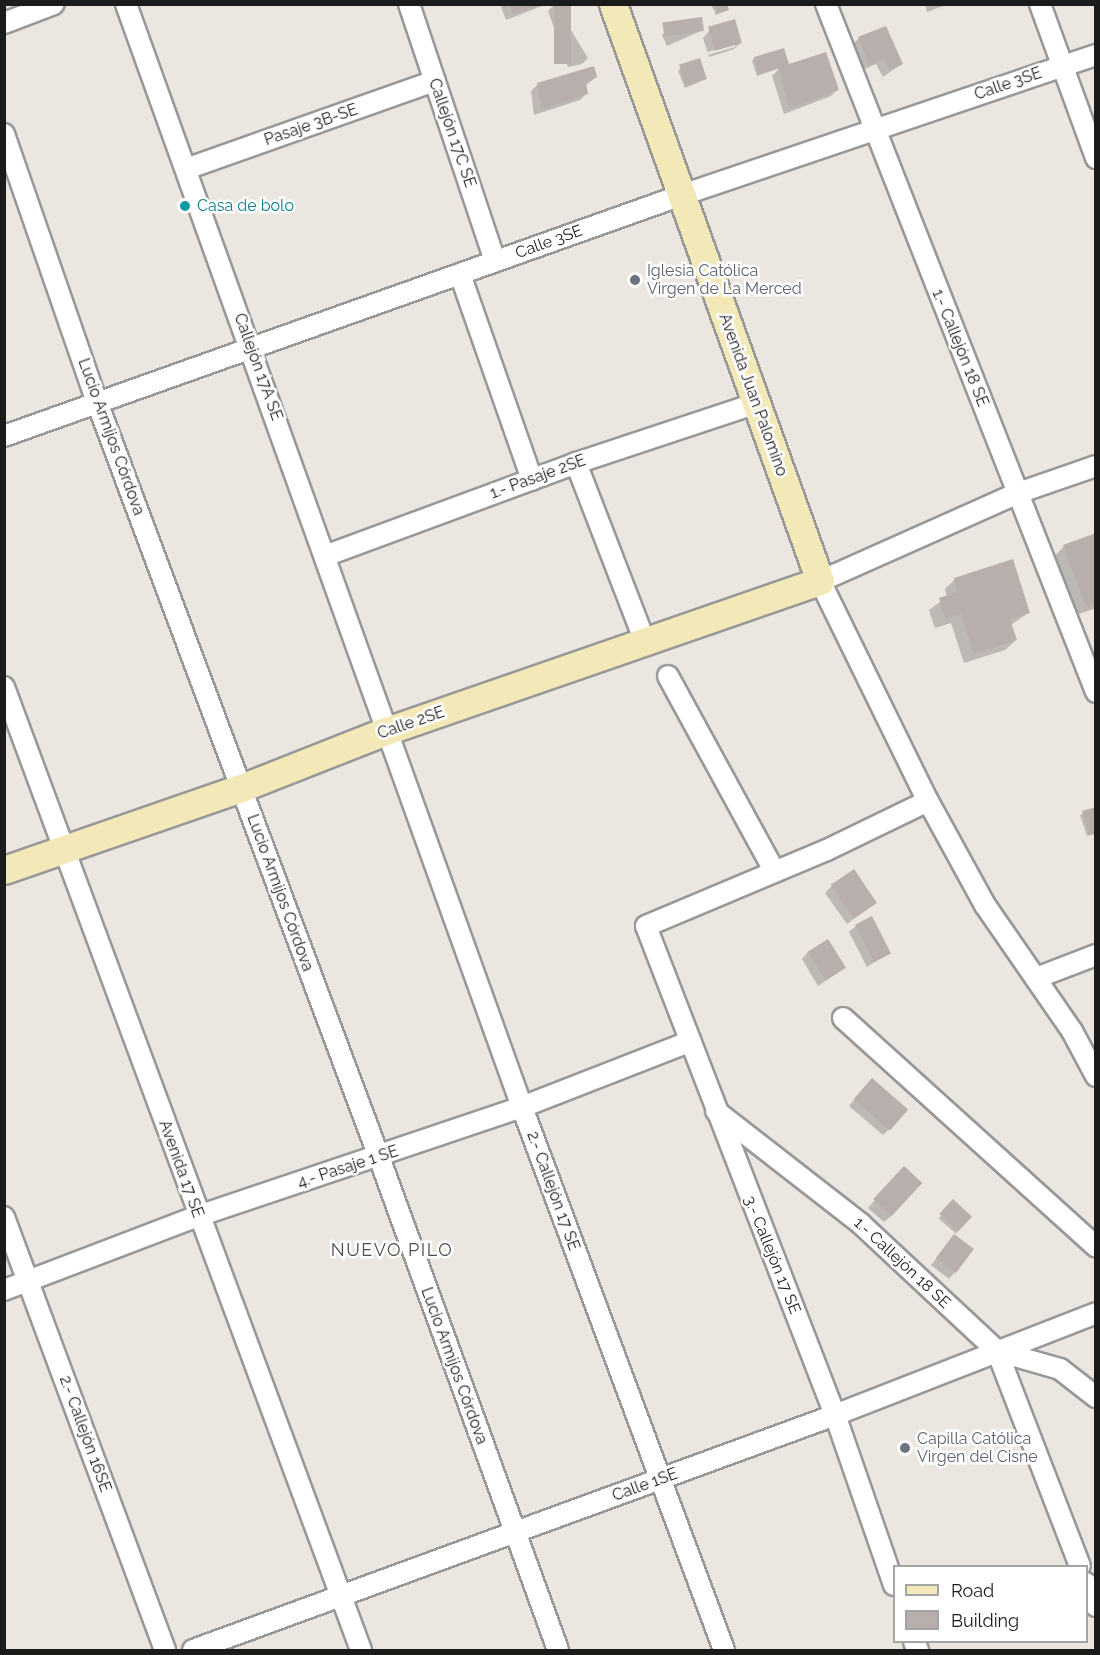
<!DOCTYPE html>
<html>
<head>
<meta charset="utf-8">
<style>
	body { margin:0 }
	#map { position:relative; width:1100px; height:1655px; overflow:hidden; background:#ece6e1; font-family:Raleway,sans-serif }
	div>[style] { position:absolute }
	.shadow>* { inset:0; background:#0003; transform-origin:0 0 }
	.building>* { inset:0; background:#b8aeab; transform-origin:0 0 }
	.roads { filter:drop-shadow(2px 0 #989898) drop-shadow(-2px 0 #989898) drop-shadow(0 2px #989898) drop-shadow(0 -2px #989898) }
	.street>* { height:20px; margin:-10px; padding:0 10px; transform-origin:10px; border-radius:10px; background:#fff }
	.secondary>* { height:27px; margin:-13.5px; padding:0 13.5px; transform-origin:13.5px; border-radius:13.5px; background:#f3e9b8 }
	.dots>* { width:16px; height:16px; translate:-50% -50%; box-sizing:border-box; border:3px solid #fff; border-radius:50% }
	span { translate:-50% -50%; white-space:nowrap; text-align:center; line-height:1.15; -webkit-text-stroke:5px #fff; paint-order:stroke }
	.street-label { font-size:16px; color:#1b1b1b }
	.culture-label { font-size:16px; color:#0d838f }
	.left { translate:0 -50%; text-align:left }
	.worship-label { font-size:16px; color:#5b616d }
	.neighbourhood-label { font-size:18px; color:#4e4e4e; letter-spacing:1.5px }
	.frame { position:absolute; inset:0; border:6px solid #1b1b1b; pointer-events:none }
	.legend { position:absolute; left:893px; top:1565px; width:195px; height:78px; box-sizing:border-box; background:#fff; border:2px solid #a4a4a4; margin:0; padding:8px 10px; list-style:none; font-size:18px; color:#1b1b1b }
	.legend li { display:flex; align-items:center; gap:12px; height:30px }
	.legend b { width:30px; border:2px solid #a4a4a4 }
</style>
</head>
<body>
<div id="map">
	<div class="shadow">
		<div style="clip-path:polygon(500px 4px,547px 4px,506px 20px)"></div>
		<div style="clip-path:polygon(555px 4px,588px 58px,582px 64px,568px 67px,548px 11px)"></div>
		<div style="clip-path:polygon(711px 4px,726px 4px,728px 10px,716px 15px)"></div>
		<div style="clip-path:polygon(925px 4px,949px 4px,927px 12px)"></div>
		<div style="clip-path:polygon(703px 30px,667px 46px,662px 35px,665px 32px)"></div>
		<div style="clip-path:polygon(evenodd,709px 31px,740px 43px,734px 49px,709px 57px,703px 38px,709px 31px,735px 44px,735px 47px,708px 55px,708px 52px,735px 44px)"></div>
		<div style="clip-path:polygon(859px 38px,901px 64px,883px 77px,876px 64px,862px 70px,852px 45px)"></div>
		<div style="clip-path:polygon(754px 58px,788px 66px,837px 90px,831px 96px,784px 114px,772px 76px,780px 68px,757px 76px,752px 61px)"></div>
		<div style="clip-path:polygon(681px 68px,706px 79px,685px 88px,678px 71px)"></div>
		<div style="clip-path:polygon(596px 77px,585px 86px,587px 93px,580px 100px,534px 115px,531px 91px,538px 84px)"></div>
		<div style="clip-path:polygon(1096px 534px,1096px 608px,1076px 615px,1054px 557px,1064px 546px)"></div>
		<div style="clip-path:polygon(955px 579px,1028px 613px,1011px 625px,1016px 640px,1005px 650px,964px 663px,951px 623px,935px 628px,929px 610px,947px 597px,945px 589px)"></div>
		<div style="clip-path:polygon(1096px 809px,1096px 834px,1087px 836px,1080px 815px)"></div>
		<div style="clip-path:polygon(832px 886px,875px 903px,847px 924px,825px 893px)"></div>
		<div style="clip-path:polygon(856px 926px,889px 953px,867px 967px,849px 932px)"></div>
		<div style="clip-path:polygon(808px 952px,844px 968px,818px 986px,802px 959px)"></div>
		<div style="clip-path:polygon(865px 1087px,889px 1129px,883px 1135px,849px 1106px)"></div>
		<div style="clip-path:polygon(897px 1175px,891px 1216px,884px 1222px,868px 1208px)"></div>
		<div style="left:953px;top:1202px;width:23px;height:22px;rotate:41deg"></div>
		<div style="clip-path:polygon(954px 1236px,955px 1272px,949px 1279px,931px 1265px)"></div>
	</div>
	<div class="building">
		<div style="clip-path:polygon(509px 4px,539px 4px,539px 5px,513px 14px)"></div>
		<div style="left:554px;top:4px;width:17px;height:60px"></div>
		<div style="clip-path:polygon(715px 4px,727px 4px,729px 10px,718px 13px)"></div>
		<div style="left:702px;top:17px;width:14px;height:40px;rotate:82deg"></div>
		<div style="left:735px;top:19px;width:25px;height:28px;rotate:74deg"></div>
		<div style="clip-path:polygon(886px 26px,903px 64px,890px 71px,883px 59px,869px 65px,858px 37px)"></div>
		<div style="clip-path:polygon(784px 48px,789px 64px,826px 52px,839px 90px,790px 108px,778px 68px,759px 74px,754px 57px)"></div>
		<div style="left:700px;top:58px;width:22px;height:22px;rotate:72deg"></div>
		<div style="clip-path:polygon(594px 66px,597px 77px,586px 83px,588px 94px,541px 109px,537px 83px)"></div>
		<div style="clip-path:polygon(1096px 533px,1096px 602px,1086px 606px,1063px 545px)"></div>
		<div style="clip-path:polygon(1013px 559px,1030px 613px,1010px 619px,1017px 640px,974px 654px,961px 614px,945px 619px,939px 598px,958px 592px,954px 578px)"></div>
		<div style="clip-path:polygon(1096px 807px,1096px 833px,1089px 834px,1082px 811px)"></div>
		<div style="left:854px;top:869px;width:41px;height:28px;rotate:56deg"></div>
		<div style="left:872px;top:916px;width:42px;height:19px;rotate:63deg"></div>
		<div style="left:828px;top:939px;width:34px;height:24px;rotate:58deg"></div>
		<div style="left:872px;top:1078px;width:48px;height:28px;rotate:41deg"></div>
		<div style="left:904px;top:1166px;width:25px;height:45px;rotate:43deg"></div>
		<div style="left:953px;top:1199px;width:26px;height:20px;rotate:43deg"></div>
		<div style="left:954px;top:1234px;width:25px;height:30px;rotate:37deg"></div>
	</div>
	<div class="roads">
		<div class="street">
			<div style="left:126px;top:4px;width:1172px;rotate:70.25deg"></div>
			<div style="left:522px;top:1107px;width:579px;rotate:69.59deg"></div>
			<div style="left:409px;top:4px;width:271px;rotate:71.5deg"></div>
			<div style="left:826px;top:4px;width:739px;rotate:68.57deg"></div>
			<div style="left:1040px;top:4px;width:164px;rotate:70deg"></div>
			<div style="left:4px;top:23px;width:53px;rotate:-20.8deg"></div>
			<div style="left:4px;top:134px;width:284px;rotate:70.9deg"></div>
			<div style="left:97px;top:402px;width:806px;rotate:69.52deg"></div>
			<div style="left:379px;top:1157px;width:524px;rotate:70.04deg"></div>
			<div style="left:186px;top:169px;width:264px;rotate:-19.5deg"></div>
			<div style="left:460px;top:274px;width:218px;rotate:70.7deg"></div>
			<div style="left:4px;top:436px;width:720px;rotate:-19.57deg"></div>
			<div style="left:682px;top:195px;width:437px;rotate:-18.7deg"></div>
			<div style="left:576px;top:463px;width:192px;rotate:68.9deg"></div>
			<div style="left:1096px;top:466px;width:83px;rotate:160.9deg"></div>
			<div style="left:1018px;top:493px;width:217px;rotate:156deg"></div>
			<div style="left:820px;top:581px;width:245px;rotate:63.9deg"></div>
			<div style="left:928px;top:801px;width:119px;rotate:61.3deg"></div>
			<div style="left:985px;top:905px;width:153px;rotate:55.4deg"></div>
			<div style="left:1072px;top:1031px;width:51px;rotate:61.9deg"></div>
			<div style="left:325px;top:556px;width:268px;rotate:-20.3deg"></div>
			<div style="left:576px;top:463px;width:188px;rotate:-18.3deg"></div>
			<div style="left:668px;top:676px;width:223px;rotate:61.4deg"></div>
			<div style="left:4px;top:687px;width:1027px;rotate:69.66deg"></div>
			<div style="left:1036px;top:978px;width:64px;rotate:-21deg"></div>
			<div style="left:843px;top:1018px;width:341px;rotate:42.1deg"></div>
			<div style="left:716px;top:1111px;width:184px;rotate:37.9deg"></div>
			<div style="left:861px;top:1224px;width:186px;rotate:43deg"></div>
			<div style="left:997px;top:1351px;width:66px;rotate:15.9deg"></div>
			<div style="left:1060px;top:1369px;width:46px;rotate:37.9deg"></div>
			<div style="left:4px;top:1217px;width:462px;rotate:69.6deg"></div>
			<div style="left:4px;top:1290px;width:208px;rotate:-20.9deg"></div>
			<div style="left:198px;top:1216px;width:342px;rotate:-18.6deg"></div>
			<div style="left:522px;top:1107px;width:181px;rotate:-21.3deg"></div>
			<div style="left:997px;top:1351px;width:230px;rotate:68.9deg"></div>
			<div style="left:1086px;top:1583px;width:25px;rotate:67deg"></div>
			<div style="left:894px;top:1585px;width:180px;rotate:-109.1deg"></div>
			<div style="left:835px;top:1415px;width:524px;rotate:-111.13deg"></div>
			<div style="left:646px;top:926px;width:196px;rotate:-22.8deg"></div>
			<div style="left:827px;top:850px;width:112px;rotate:-25.9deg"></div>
			<div style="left:914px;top:1642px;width:9px;rotate:63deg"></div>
			<div style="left:193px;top:1650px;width:684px;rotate:-20.1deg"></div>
			<div style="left:835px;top:1415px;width:280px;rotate:-21.3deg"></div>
		</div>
		<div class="secondary">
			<div style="left:4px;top:870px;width:251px;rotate:-19.1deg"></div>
			<div style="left:241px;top:788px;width:156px;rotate:-21.5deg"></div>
			<div style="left:386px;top:731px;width:459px;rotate:-19.1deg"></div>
			<div style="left:820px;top:581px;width:613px;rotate:-109.74deg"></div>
		</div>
	</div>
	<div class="dots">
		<div style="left:185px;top:206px;background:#0f9aa8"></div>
		<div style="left:635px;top:280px;background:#6b7280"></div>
		<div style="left:905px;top:1448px;background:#6b7280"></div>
	</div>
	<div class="street-label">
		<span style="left:1008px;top:84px;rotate:-19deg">Calle 3SE</span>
		<span style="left:311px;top:125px;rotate:-19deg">Pasaje 3B-SE</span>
		<span style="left:452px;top:133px;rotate:71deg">Callejón 17C SE</span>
		<span style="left:549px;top:242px;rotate:-20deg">Calle 3SE</span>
		<span style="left:960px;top:348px;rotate:68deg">1.- Callejón 18 SE</span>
		<span style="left:258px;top:367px;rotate:70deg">Callejón 17A SE</span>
		<span style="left:753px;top:395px;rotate:70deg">Avenida Juan Palomino</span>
		<span style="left:111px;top:437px;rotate:70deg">Lucio Armijos Córdova</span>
		<span style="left:538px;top:477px;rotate:-20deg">1.- Pasaje 2SE</span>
		<span style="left:411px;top:723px;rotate:-19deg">Calle 2SE</span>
		<span style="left:280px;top:893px;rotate:70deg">Lucio Armijos Córdova</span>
		<span style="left:348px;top:1167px;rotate:-18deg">4.- Pasaje 1 SE</span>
		<span style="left:181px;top:1169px;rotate:70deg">Avenida 17 SE</span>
		<span style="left:553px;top:1191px;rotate:70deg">2.- Callejón 17 SE</span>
		<span style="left:772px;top:1255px;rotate:68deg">3.- Callejón 17 SE</span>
		<span style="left:902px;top:1263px;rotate:43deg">1.- Callejón 18 SE</span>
		<span style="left:454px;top:1366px;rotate:70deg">Lucio Armijos Córdova</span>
		<span style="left:85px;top:1434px;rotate:70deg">2.- Callejón 16SE</span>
		<span style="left:645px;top:1485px;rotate:-20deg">Calle 1SE</span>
	</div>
	<div class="culture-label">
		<span class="left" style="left:197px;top:206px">Casa de bolo</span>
	</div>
	<div class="worship-label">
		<span class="left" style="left:647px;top:280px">Iglesia Católica<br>Virgen de La Merced</span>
		<span class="left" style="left:917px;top:1448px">Capilla Católica<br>Virgen del Cisne</span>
	</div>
	<div class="neighbourhood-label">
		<span style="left:392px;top:1250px">NUEVO PILO</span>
	</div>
	<div class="frame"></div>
	<ul class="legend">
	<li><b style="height:8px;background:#f3e9b8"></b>Road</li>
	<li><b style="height:16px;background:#b8aeab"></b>Building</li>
	</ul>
</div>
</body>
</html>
